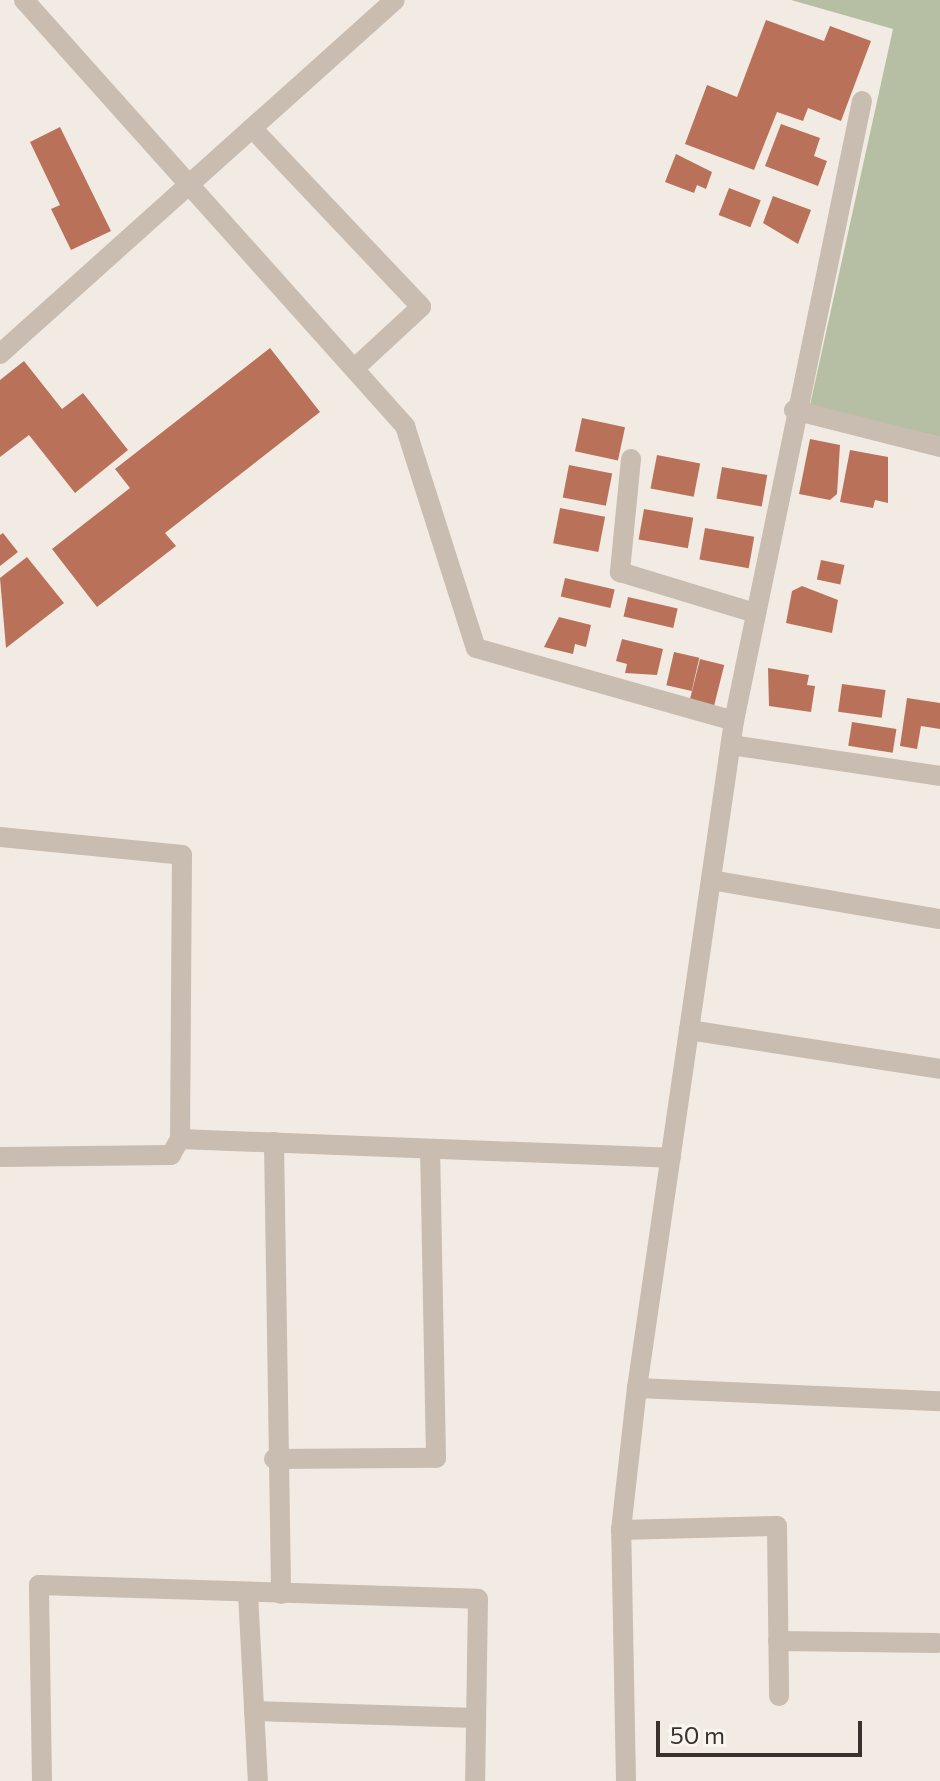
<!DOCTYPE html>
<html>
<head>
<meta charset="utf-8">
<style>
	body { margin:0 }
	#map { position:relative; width:940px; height:1781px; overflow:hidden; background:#f2ebe3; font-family:Commissioner,sans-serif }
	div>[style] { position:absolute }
	.green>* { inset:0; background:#b6bfa4 }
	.building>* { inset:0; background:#b97259; transform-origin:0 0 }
	.minor>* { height:20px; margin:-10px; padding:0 10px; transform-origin:10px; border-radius:10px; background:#c9bcb0 }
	span { translate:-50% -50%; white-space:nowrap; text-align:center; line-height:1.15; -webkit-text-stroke:8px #f9f5ef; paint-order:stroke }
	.scale { position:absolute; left:656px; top:1721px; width:206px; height:36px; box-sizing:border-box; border:4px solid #39312d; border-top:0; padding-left:10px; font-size:24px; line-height:28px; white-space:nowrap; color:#39312d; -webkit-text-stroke:6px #f9f5ef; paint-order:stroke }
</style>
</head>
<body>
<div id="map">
	<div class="green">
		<div style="clip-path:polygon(791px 0,940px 0,940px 437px,810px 405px,893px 29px)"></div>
	</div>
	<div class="building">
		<div style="clip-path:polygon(766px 20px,824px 41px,830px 26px,871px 41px,841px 121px,808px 108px,803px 121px,777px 112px,754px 170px,685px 144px,707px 85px,737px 97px)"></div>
		<div style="clip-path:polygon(781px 124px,820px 138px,814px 156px,827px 161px,818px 186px,765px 166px)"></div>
		<div style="clip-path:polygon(60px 127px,111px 231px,71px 250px,51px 209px,60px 205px,30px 142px)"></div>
		<div style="clip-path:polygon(676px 154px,712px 172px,706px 189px,697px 185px,694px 193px,665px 182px)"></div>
		<div style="left:729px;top:188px;width:34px;height:29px;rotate:21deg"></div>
		<div style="clip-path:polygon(773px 196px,811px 210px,798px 244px,763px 223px)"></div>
		<div style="clip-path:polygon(270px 348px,320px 412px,165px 533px,176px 546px,97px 607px,52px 549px,130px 488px,115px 469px)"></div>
		<div style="clip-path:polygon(24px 361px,62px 409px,83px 393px,128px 450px,75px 493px,29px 435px,0 457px,0 380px)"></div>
		<div style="left:582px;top:418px;width:44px;height:34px;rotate:12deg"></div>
		<div style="clip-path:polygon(810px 439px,840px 445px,837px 494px,830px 500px,799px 494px)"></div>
		<div style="clip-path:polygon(850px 450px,888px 457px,888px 503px,875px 500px,873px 508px,840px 502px)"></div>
		<div style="left:657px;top:455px;width:44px;height:34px;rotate:11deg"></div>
		<div style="left:569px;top:465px;width:44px;height:33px;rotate:11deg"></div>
		<div style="left:722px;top:467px;width:46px;height:32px;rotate:10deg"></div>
		<div style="left:560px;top:508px;width:46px;height:36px;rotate:11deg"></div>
		<div style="left:644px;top:509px;width:50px;height:31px;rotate:10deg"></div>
		<div style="left:705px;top:528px;width:50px;height:32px;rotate:10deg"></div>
		<div style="clip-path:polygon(3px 533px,18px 552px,0 566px,0 535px)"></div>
		<div style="clip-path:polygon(27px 557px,64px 603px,6px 648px,0 578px)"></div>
		<div style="left:821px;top:560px;width:24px;height:20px;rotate:12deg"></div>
		<div style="left:565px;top:578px;width:51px;height:19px;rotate:13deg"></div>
		<div style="clip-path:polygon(802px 586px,838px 600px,832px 633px,786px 623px,792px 591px)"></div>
		<div style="left:628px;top:597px;width:51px;height:20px;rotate:13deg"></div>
		<div style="clip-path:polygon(559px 617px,591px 625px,586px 647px,575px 644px,573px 654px,544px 647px)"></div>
		<div style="clip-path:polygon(622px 639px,663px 649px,657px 675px,625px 673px,627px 664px,616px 661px)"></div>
		<div style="left:674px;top:652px;width:26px;height:34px;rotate:13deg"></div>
		<div style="left:700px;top:659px;width:25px;height:43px;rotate:14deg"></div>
		<div style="clip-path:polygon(768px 668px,809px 675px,807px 685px,815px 686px,811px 712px,769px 706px)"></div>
		<div style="left:842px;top:684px;width:44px;height:28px;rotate:8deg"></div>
		<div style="clip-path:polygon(907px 698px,940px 703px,940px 729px,921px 726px,917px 749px,900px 746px)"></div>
		<div style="left:852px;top:722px;width:45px;height:24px;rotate:9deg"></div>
	</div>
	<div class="minor">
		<div style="left:24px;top:0;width:572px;rotate:48.19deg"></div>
		<div style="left:405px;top:426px;width:233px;rotate:72.3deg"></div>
		<div style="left:476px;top:648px;width:268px;rotate:15.8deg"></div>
		<div style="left:252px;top:128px;width:246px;rotate:46.6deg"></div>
		<div style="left:421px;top:307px;width:90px;rotate:137.3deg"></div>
		<div style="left:0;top:354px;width:530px;rotate:-41.87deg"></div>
		<div style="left:794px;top:410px;width:151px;rotate:14.2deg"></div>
		<div style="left:631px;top:459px;width:114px;rotate:95.6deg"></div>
		<div style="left:620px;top:572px;width:141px;rotate:16.9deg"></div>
		<div style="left:731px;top:745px;width:211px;rotate:8.4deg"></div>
		<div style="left:0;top:837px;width:183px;rotate:5.6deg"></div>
		<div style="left:182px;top:855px;width:284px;rotate:90.4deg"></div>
		<div style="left:180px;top:1139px;width:491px;rotate:2.2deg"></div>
		<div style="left:711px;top:880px;width:232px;rotate:9.7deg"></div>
		<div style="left:689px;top:1030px;width:254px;rotate:8.8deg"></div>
		<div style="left:274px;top:1142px;width:452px;rotate:89.1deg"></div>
		<div style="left:0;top:1157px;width:171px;rotate:-0.7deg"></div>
		<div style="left:171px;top:1155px;width:18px;rotate:-61deg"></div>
		<div style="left:637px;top:1388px;width:303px;rotate:2.5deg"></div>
		<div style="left:274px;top:1459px;width:162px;rotate:-0.4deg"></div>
		<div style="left:436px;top:1458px;width:309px;rotate:-91.1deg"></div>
		<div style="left:621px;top:1530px;width:156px;rotate:-1.5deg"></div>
		<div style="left:777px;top:1526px;width:170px;rotate:89.3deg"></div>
		<div style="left:248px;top:1593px;width:188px;rotate:87deg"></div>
		<div style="left:778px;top:1641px;width:159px;rotate:0.7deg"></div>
		<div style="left:254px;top:1711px;width:222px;rotate:1.8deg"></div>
		<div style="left:42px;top:1781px;width:196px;rotate:-90.9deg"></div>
		<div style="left:39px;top:1585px;width:439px;rotate:1.8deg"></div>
		<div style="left:478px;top:1599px;width:182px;rotate:90.9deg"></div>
		<div style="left:626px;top:1781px;width:251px;rotate:-91.1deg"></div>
		<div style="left:621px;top:1530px;width:143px;rotate:-83.6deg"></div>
		<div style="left:637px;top:1388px;width:674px;rotate:-81.73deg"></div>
		<div style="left:734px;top:721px;width:633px;rotate:-78.34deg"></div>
	</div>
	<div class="scale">50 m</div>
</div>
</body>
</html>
